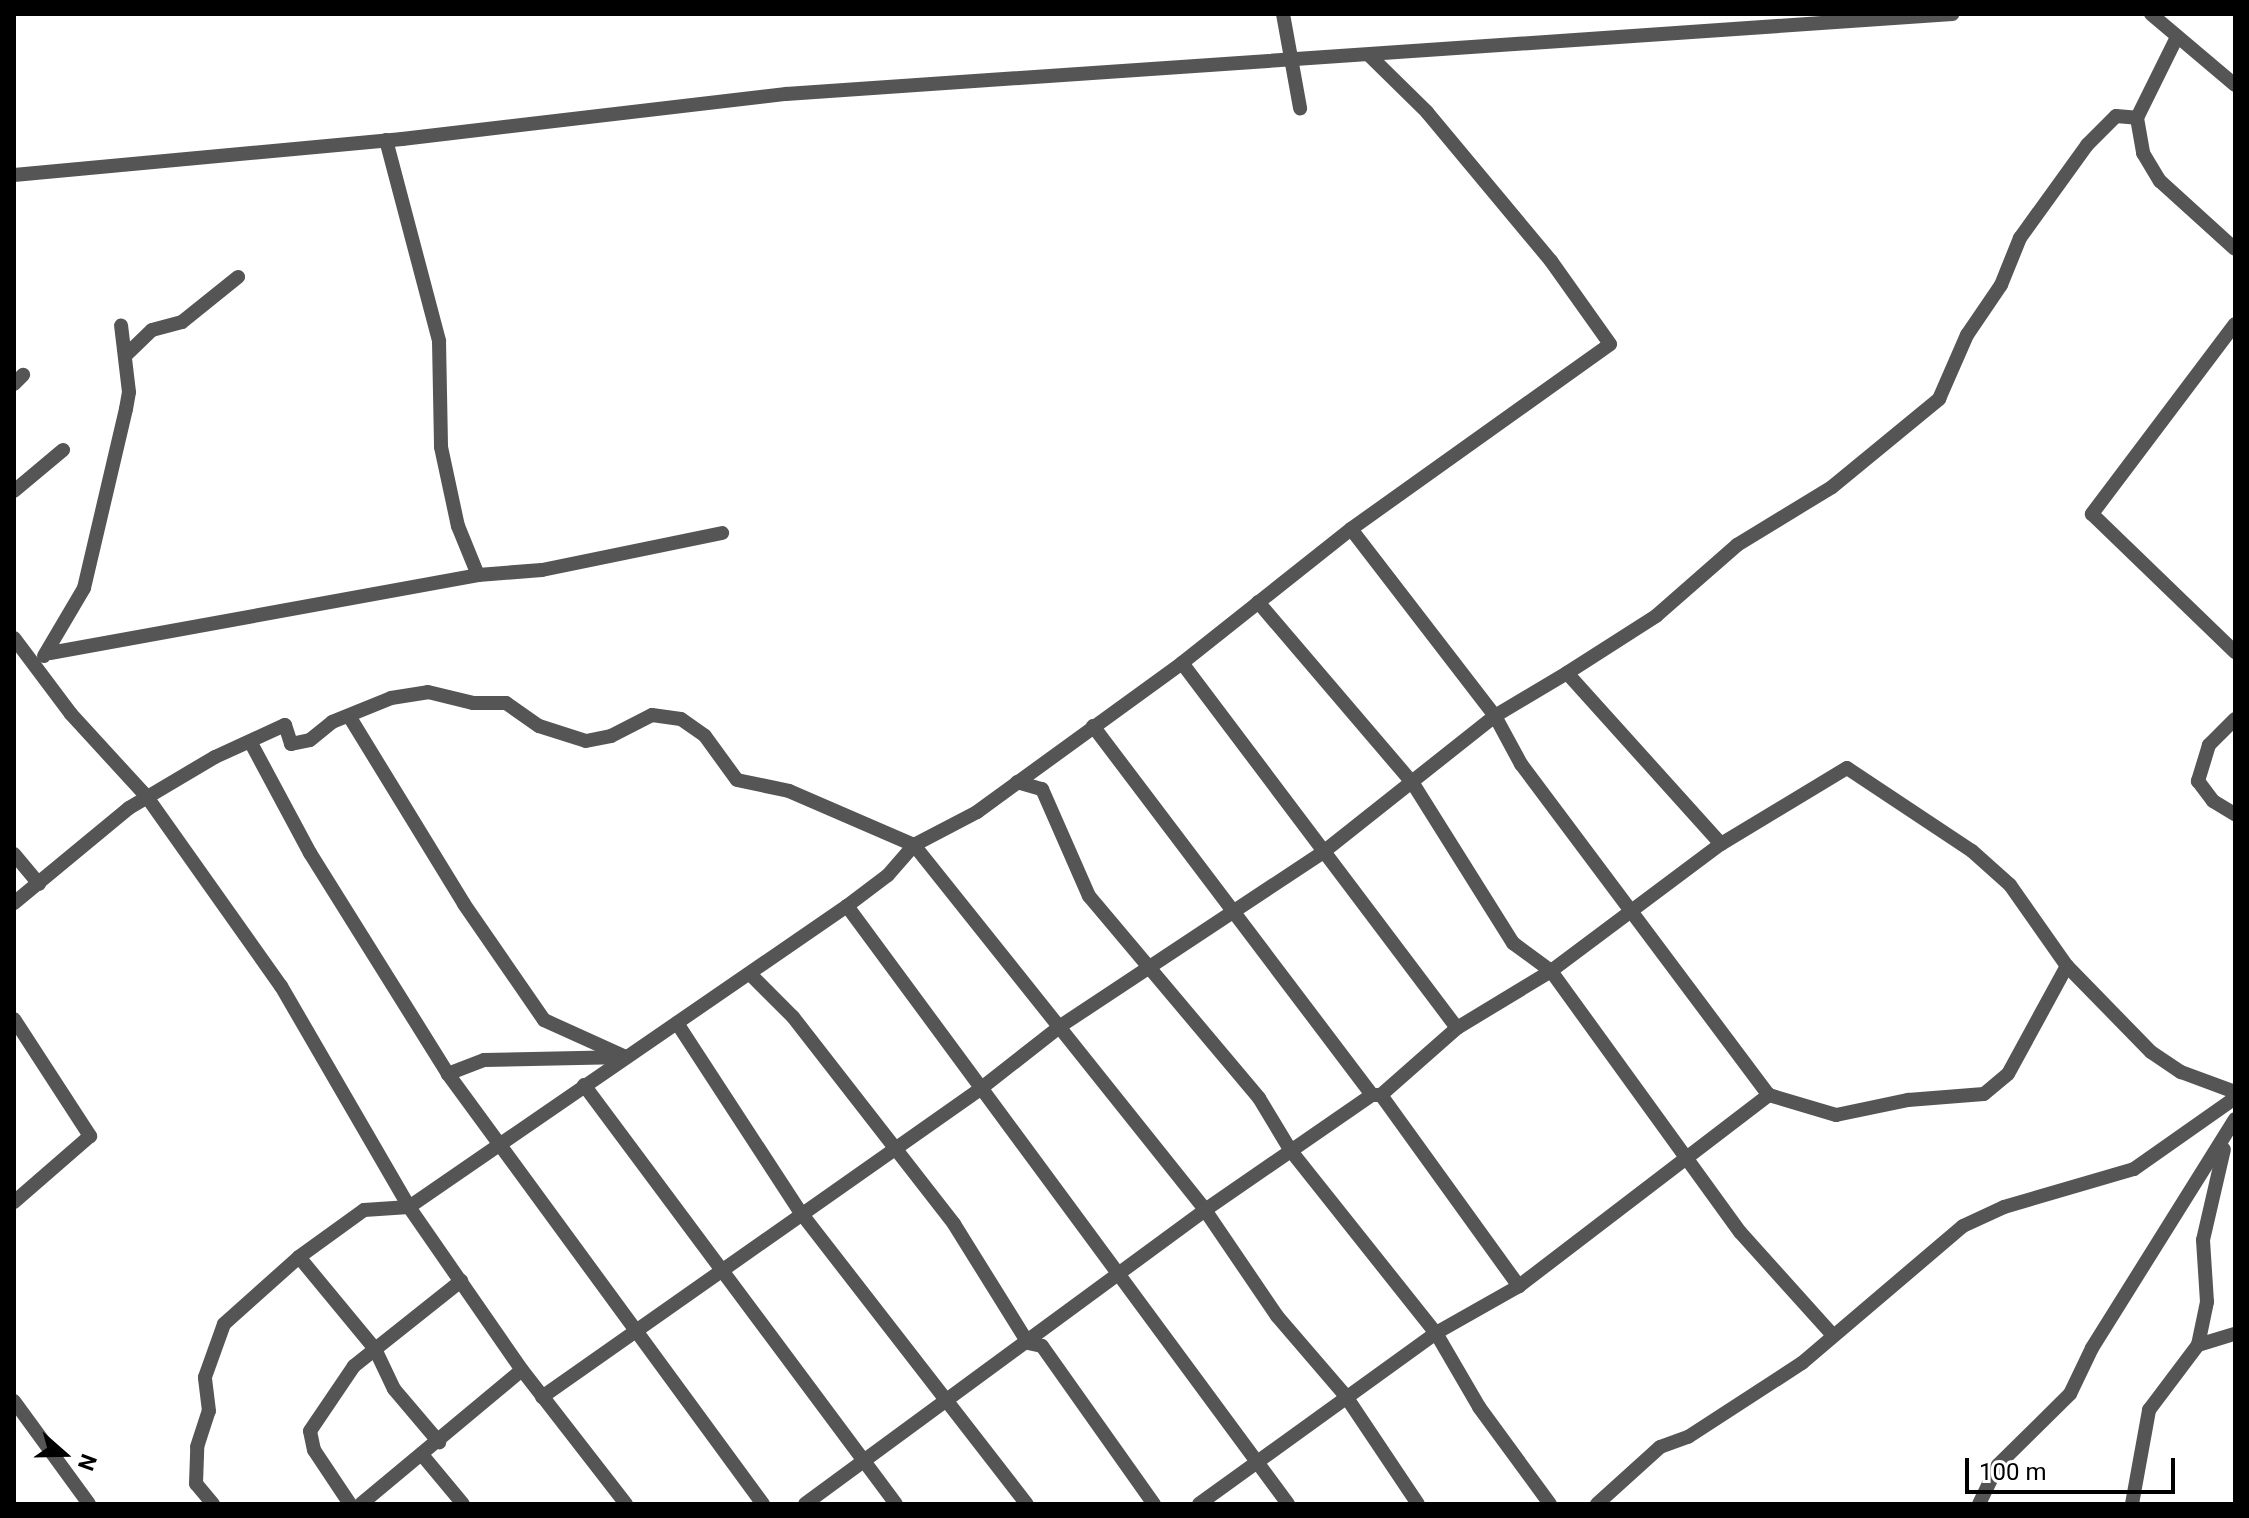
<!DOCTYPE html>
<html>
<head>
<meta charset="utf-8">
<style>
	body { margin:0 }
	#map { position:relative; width:2249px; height:1518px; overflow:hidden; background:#fff; font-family:Roboto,sans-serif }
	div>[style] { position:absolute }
	.minor>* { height:14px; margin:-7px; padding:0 7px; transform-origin:7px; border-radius:7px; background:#555 }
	span { translate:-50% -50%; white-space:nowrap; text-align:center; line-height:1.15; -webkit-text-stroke:6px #fff; paint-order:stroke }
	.frame { position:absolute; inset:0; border:16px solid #000; pointer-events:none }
	.north { position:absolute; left:24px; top:1414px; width:80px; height:80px; -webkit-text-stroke:6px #fff; paint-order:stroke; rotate:110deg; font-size:22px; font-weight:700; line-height:32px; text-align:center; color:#000 }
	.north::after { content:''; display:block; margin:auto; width:28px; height:36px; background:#000; clip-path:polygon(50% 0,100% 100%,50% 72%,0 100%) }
	.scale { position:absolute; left:1965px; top:1458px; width:210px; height:36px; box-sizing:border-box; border:4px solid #000; border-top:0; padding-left:10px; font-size:24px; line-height:28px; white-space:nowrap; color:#000; -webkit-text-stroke:6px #fff; paint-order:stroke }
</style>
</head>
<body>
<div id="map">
	<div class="minor">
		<div style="left:1283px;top:14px;width:96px;rotate:79.7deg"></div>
		<div style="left:2151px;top:14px;width:110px;rotate:40.2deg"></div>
		<div style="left:2176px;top:39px;width:88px;rotate:116.3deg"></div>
		<div style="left:2137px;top:118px;width:36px;rotate:80deg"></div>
		<div style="left:2143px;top:153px;width:33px;rotate:59deg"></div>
		<div style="left:2160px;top:181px;width:101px;rotate:42.2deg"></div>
		<div style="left:386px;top:140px;width:208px;rotate:75.2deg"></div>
		<div style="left:439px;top:341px;width:106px;rotate:88.9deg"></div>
		<div style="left:441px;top:447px;width:81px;rotate:77.9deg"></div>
		<div style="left:458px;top:526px;width:53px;rotate:67.8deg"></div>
		<div style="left:14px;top:175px;width:390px;rotate:-5.3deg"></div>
		<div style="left:402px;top:139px;width:387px;rotate:-6.7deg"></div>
		<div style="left:786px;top:94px;width:1169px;rotate:-3.92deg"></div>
		<div style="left:2235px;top:324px;width:238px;rotate:127deg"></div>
		<div style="left:2092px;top:514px;width:199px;rotate:44deg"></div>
		<div style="left:125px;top:356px;width:37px;rotate:-44deg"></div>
		<div style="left:152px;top:330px;width:31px;rotate:-15deg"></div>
		<div style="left:182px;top:322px;width:72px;rotate:-38.8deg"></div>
		<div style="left:14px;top:384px;width:13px;rotate:-45deg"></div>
		<div style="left:14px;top:491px;width:64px;rotate:-39.9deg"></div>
		<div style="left:1351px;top:529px;width:318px;rotate:-35.5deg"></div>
		<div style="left:1610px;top:344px;width:102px;rotate:-125.4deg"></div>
		<div style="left:1551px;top:261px;width:194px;rotate:-129.8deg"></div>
		<div style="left:1427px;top:112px;width:80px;rotate:-135.5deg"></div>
		<div style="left:1258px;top:602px;width:237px;rotate:49.5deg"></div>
		<div style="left:1412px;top:782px;width:190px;rotate:57.9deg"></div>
		<div style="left:1513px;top:943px;width:47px;rotate:36.4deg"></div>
		<div style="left:1551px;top:971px;width:322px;rotate:54.1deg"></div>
		<div style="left:1740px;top:1232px;width:137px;rotate:48deg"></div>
		<div style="left:14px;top:638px;width:95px;rotate:53.1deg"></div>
		<div style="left:71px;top:714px;width:113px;rotate:47.5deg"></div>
		<div style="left:147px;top:797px;width:232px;rotate:54.7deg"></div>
		<div style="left:281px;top:986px;width:255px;rotate:59.9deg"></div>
		<div style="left:409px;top:1207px;width:198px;rotate:55.3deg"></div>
		<div style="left:522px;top:1370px;width:170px;rotate:52.2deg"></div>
		<div style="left:50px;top:653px;width:435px;rotate:-10.3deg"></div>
		<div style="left:478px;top:575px;width:64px;rotate:-4.5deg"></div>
		<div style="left:542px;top:570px;width:184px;rotate:-11.6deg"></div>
		<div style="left:44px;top:656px;width:79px;rotate:-59.5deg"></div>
		<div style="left:84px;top:588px;width:184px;rotate:-76.8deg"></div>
		<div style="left:126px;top:409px;width:17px;rotate:-80deg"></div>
		<div style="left:129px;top:392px;width:67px;rotate:-96.8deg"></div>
		<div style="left:1567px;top:673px;width:106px;rotate:-32.6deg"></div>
		<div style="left:1656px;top:616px;width:108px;rotate:-41.2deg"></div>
		<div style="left:1737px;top:545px;width:111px;rotate:-31.4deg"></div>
		<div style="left:1832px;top:487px;width:139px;rotate:-39.4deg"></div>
		<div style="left:1939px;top:399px;width:70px;rotate:-66.4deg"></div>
		<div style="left:1967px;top:335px;width:60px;rotate:-55.8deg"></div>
		<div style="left:2001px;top:285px;width:51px;rotate:-68deg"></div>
		<div style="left:2020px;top:238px;width:115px;rotate:-54.2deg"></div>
		<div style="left:2087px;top:145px;width:41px;rotate:-45deg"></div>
		<div style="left:2116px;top:116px;width:21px;rotate:5deg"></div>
		<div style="left:349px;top:716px;width:220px;rotate:58.5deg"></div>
		<div style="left:464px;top:904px;width:141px;rotate:55.4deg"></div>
		<div style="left:544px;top:1020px;width:90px;rotate:24.3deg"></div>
		<div style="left:626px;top:1057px;width:142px;rotate:178.8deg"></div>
		<div style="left:484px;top:1060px;width:39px;rotate:159deg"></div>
		<div style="left:2235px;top:719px;width:37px;rotate:135deg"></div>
		<div style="left:2209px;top:745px;width:38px;rotate:107deg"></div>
		<div style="left:2198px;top:781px;width:25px;rotate:53deg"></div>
		<div style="left:2213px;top:801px;width:26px;rotate:31deg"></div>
		<div style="left:1093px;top:726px;width:463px;rotate:52.9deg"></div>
		<div style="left:251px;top:743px;width:125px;rotate:61.8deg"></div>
		<div style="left:310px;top:853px;width:261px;rotate:58deg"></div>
		<div style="left:448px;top:1074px;width:533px;rotate:53.78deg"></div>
		<div style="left:1017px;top:782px;width:26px;rotate:16deg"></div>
		<div style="left:1042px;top:789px;width:117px;rotate:66.3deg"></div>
		<div style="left:1089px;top:896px;width:264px;rotate:49.9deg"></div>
		<div style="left:1259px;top:1098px;width:62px;rotate:58.9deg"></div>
		<div style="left:1291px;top:1151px;width:233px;rotate:51.5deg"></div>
		<div style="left:1436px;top:1333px;width:86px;rotate:59.8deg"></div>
		<div style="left:1479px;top:1407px;width:120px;rotate:53.8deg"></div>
		<div style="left:1721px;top:844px;width:230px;rotate:-132deg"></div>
		<div style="left:1567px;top:673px;width:84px;rotate:149.2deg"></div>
		<div style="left:1495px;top:716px;width:55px;rotate:61.6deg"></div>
		<div style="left:1521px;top:764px;width:414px;rotate:53.2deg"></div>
		<div style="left:14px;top:854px;width:39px;rotate:50deg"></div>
		<div style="left:14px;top:903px;width:149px;rotate:-39.6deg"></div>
		<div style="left:129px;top:808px;width:100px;rotate:-30.7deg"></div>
		<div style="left:215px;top:757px;width:77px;rotate:-24.6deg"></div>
		<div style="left:285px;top:725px;width:20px;rotate:72deg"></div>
		<div style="left:291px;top:744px;width:19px;rotate:-12deg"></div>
		<div style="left:310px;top:740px;width:28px;rotate:-39deg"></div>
		<div style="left:332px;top:722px;width:64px;rotate:-22.1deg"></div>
		<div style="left:391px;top:698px;width:37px;rotate:-9deg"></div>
		<div style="left:428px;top:692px;width:46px;rotate:13.7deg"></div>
		<div style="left:473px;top:703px;width:33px"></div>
		<div style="left:506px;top:703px;width:40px;rotate:34.9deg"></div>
		<div style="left:539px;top:726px;width:49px;rotate:17.7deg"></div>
		<div style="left:586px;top:741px;width:25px;rotate:-11deg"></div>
		<div style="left:611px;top:736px;width:46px;rotate:-27.1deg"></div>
		<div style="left:652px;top:715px;width:29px;rotate:8deg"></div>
		<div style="left:681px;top:719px;width:29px;rotate:35deg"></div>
		<div style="left:705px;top:736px;width:54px;rotate:54deg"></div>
		<div style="left:737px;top:780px;width:53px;rotate:11.9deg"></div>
		<div style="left:789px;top:791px;width:136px;rotate:23.4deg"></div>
		<div style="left:914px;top:845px;width:71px;rotate:-27.6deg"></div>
		<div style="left:977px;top:812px;width:253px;rotate:-36deg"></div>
		<div style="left:1182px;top:663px;width:457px;rotate:53deg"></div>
		<div style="left:1457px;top:1028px;width:101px;rotate:138.6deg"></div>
		<div style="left:1381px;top:1095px;width:236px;rotate:54.2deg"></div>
		<div style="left:1519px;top:1286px;width:315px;rotate:-37.4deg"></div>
		<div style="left:1769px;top:1095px;width:70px;rotate:16.6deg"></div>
		<div style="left:1836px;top:1115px;width:74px;rotate:-11.8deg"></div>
		<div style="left:1908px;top:1100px;width:76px;rotate:-4.5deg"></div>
		<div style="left:1984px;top:1094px;width:31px;rotate:-40deg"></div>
		<div style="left:2008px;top:1074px;width:123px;rotate:-61.4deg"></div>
		<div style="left:847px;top:906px;width:743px;rotate:53.59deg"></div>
		<div style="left:750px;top:974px;width:61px;rotate:45deg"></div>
		<div style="left:793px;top:1017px;width:262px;rotate:52.1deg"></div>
		<div style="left:954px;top:1224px;width:140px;rotate:58.1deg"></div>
		<div style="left:1028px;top:1343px;width:14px;rotate:12deg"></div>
		<div style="left:1042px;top:1346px;width:194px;rotate:54.7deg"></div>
		<div style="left:14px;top:1019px;width:140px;rotate:57deg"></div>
		<div style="left:90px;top:1136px;width:101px;rotate:139deg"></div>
		<div style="left:677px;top:1023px;width:227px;rotate:56.9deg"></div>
		<div style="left:801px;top:1213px;width:368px;rotate:52.2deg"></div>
		<div style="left:1457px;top:1028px;width:110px;rotate:-31.2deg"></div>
		<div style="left:1551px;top:971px;width:212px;rotate:-36.8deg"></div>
		<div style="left:1721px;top:844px;width:147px;rotate:-31.1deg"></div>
		<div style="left:1847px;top:768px;width:150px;rotate:33.6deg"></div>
		<div style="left:1972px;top:851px;width:51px;rotate:41.8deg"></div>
		<div style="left:2010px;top:885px;width:99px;rotate:54.9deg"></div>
		<div style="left:2067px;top:966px;width:120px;rotate:45.7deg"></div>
		<div style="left:2151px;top:1052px;width:36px;rotate:34deg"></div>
		<div style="left:2181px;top:1072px;width:58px;rotate:20.3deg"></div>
		<div style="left:584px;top:1085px;width:522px;rotate:53.33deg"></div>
		<div style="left:299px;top:1257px;width:119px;rotate:50.4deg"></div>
		<div style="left:375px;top:1349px;width:44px;rotate:64.6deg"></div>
		<div style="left:394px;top:1389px;width:70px;rotate:49.7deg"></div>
		<div style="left:2198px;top:1345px;width:39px;rotate:-17deg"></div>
		<div style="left:542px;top:1397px;width:534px;rotate:-35.09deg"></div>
		<div style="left:979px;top:1090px;width:105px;rotate:-38.1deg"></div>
		<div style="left:1062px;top:1025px;width:312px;rotate:-33.5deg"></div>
		<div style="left:1322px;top:853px;width:221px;rotate:-38.4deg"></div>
		<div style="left:1495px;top:716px;width:236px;rotate:-127.6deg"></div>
		<div style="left:1351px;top:529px;width:216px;rotate:141.6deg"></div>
		<div style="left:14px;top:1401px;width:127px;rotate:53.9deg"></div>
		<div style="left:423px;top:1456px;width:62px;rotate:50.2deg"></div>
		<div style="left:213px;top:1504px;width:26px;rotate:-130deg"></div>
		<div style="left:196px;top:1484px;width:37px;rotate:-88deg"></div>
		<div style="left:197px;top:1447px;width:38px;rotate:-72deg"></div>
		<div style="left:209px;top:1411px;width:34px;rotate:-97deg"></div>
		<div style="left:205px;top:1377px;width:56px;rotate:-70.3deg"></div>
		<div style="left:224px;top:1324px;width:101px;rotate:-41.8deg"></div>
		<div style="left:299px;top:1257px;width:80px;rotate:-35.9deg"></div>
		<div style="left:364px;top:1210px;width:45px;rotate:-3.8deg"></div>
		<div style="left:409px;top:1207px;width:531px;rotate:-34.5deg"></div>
		<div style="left:847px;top:906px;width:51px;rotate:-37.1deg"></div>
		<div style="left:888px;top:875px;width:40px;rotate:-49deg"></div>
		<div style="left:914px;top:845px;width:467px;rotate:51.4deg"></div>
		<div style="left:1205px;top:1210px;width:128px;rotate:55.8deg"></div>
		<div style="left:1277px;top:1316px;width:104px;rotate:49.3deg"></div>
		<div style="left:1345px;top:1395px;width:131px;rotate:56.2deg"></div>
		<div style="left:350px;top:1504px;width:65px;rotate:-123.7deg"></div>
		<div style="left:314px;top:1450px;width:19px;rotate:-102deg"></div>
		<div style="left:310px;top:1431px;width:78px;rotate:-55.9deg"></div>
		<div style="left:354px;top:1366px;width:137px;rotate:-38.5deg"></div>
		<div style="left:361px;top:1504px;width:209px;rotate:-39.8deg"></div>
		<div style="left:805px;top:1504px;width:496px;rotate:-36.3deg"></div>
		<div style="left:1205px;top:1210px;width:203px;rotate:-34.6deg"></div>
		<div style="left:1372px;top:1095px;width:9px"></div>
		<div style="left:1199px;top:1504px;width:292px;rotate:-35.8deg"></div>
		<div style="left:1436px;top:1333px;width:95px;rotate:-29.5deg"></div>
		<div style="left:1597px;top:1504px;width:85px;rotate:-42.1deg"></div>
		<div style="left:1660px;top:1447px;width:30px;rotate:-20deg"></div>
		<div style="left:1688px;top:1437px;width:136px;rotate:-33deg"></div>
		<div style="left:1802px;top:1363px;width:211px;rotate:-40.4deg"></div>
		<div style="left:1963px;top:1226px;width:45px;rotate:-24.9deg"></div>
		<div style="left:2004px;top:1207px;width:135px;rotate:-16.3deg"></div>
		<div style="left:2134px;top:1169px;width:123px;rotate:-35.1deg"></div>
		<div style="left:1979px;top:1504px;width:43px;rotate:-64deg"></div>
		<div style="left:1998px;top:1465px;width:101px;rotate:-44.6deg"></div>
		<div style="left:2070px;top:1394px;width:51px;rotate:-64.4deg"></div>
		<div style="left:2092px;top:1348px;width:270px;rotate:-58deg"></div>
		<div style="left:2132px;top:1504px;width:96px;rotate:-79.7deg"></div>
		<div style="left:2149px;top:1410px;width:81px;rotate:-53deg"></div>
		<div style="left:2198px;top:1345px;width:44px;rotate:-78.2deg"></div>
		<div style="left:2207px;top:1302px;width:62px;rotate:-93.7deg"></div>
		<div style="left:2203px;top:1240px;width:93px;rotate:-77deg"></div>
	</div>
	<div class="frame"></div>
	<div class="north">N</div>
	<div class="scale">100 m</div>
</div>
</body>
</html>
